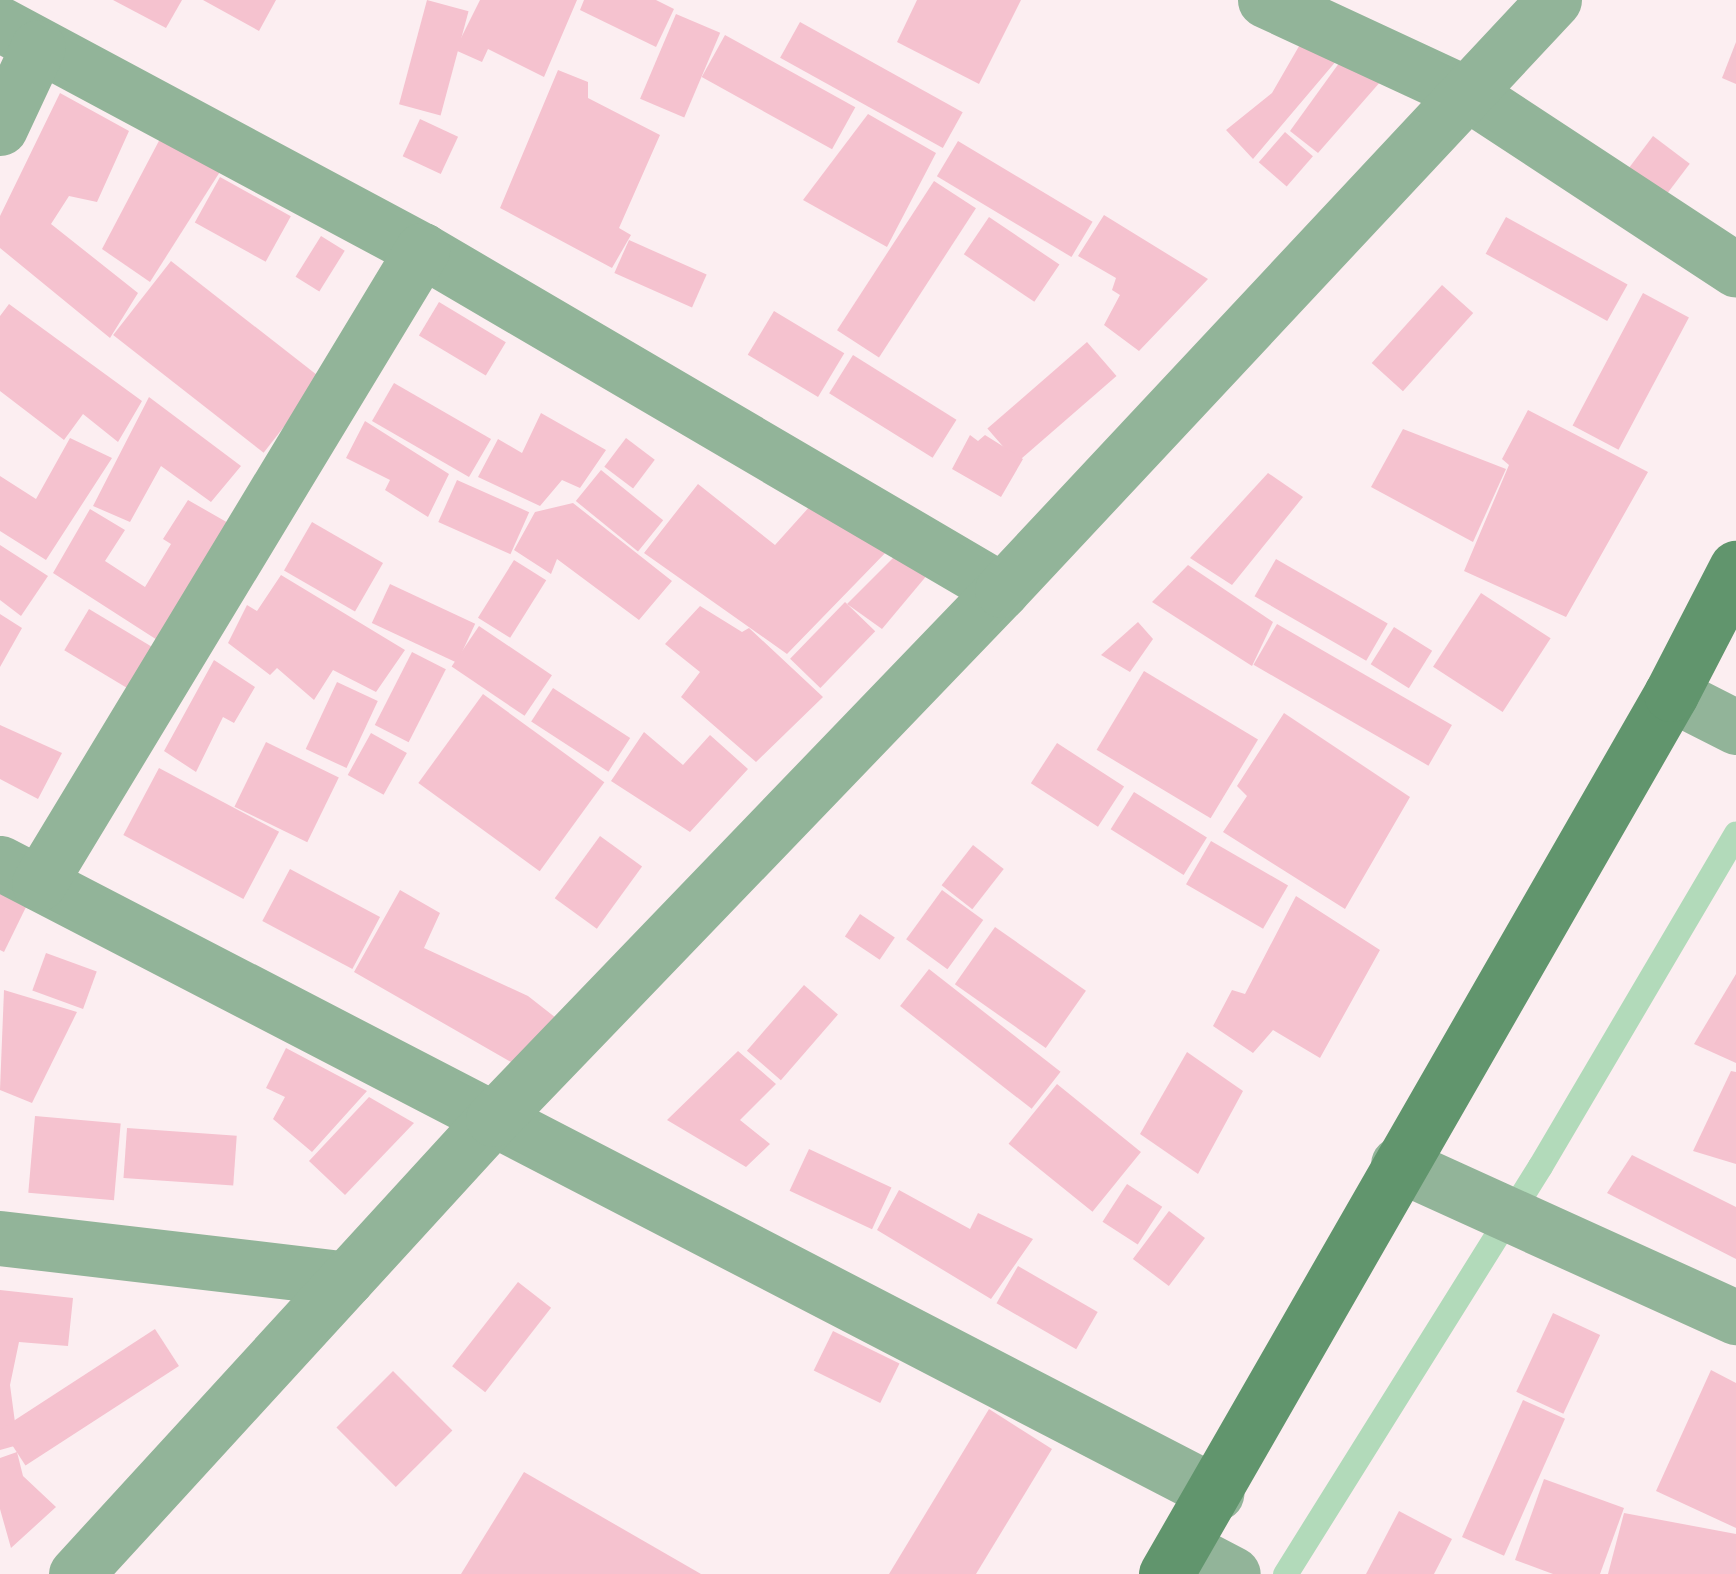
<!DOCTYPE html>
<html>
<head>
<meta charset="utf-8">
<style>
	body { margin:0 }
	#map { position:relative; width:1736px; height:1574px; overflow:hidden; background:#fceef1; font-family:"Asap Condensed",sans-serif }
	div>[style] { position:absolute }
	.stream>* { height:25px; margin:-12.5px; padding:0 12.5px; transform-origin:12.5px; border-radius:12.5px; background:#b2daba }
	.building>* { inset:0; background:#f5c2cf; transform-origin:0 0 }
	.street>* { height:55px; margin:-27.5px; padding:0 27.5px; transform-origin:27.5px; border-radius:27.5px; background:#92b499 }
	.secondary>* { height:55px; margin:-27.5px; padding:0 27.5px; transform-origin:27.5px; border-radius:27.5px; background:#61956d }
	span { translate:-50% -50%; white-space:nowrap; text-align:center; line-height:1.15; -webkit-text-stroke:10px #fff; paint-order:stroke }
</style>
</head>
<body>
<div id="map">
	<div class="stream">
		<div style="left:1285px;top:1574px;width:481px;rotate:-58deg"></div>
		<div style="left:1540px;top:1166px;width:386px;rotate:-59.5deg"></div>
	</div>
	<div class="building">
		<div style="clip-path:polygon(113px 0,182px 0,166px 28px)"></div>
		<div style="clip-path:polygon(203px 0,276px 0,259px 31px)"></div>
		<div style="left:427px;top:0;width:43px;height:108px;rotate:15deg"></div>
		<div style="clip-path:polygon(480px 0,577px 0,544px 77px,488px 49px,482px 62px,455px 50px)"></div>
		<div style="clip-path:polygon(584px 0,656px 0,674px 9px,656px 47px,580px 10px)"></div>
		<div style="clip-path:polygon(917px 0,1021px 0,979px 84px,897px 42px)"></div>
		<div style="left:676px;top:14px;width:48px;height:92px;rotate:23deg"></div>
		<div style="left:800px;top:22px;width:186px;height:41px;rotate:29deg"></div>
		<div style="left:725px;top:35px;width:149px;height:48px;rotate:29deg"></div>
		<div style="clip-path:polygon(1302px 41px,1337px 60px,1253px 159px,1226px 130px,1272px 93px)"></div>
		<div style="clip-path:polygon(1736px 42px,1736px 84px,1722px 78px)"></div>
		<div style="clip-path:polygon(1342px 59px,1381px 81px,1318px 153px,1290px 131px)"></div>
		<div style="clip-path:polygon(558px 70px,588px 82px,588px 98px,660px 135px,619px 228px,631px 235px,612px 268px,500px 208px)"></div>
		<div style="clip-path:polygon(60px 93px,129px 131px,97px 202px,69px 196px,51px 224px,138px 293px,110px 338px,0 248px,0 216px)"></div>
		<div style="clip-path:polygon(868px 114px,936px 153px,887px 247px,803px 200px)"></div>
		<div style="left:420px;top:119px;width:42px;height:41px;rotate:25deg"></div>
		<div style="left:1285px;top:132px;width:37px;height:40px;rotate:41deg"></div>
		<div style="left:1653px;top:136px;width:46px;height:49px;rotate:37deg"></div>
		<div style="clip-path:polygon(161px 137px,223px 167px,150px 282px,102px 249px)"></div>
		<div style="left:958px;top:141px;width:157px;height:41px;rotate:31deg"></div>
		<div style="left:220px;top:177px;width:81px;height:52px;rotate:29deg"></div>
		<div style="left:934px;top:181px;width:50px;height:178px;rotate:33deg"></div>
		<div style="clip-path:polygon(1104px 215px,1208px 279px,1139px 351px,1104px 325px,1120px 295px,1112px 290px,1116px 278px,1078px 256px)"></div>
		<div style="left:989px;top:217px;width:85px;height:45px;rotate:34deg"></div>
		<div style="left:1506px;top:217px;width:139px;height:42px;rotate:29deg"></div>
		<div style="left:321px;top:236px;width:28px;height:48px;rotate:32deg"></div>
		<div style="left:629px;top:240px;width:85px;height:36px;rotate:24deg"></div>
		<div style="left:171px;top:261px;width:191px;height:94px;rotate:38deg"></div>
		<div style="left:1442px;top:285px;width:42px;height:105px;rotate:42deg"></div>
		<div style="left:1643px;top:293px;width:52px;height:150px;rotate:28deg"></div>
		<div style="left:439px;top:302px;width:78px;height:39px;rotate:31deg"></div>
		<div style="clip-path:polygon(9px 304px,142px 401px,118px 442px,83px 414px,64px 440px,0 391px,0 316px)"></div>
		<div style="left:774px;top:311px;width:82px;height:51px;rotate:31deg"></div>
		<div style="left:1087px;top:342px;width:45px;height:132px;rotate:49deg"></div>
		<div style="left:853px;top:355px;width:122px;height:45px;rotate:32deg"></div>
		<div style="left:394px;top:383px;width:112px;height:44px;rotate:30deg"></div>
		<div style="clip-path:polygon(149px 397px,241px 466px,211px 502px,161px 466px,130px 522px,93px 506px)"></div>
		<div style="clip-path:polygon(1528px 410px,1648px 472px,1566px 617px,1464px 571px,1509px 465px,1502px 459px)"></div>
		<div style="clip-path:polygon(541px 413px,606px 450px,580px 488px,562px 480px,540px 506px,478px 477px,498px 439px,522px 453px)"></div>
		<div style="clip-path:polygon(365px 421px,449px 474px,428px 517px,385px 490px,390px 480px,346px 458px)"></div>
		<div style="clip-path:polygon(1403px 429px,1506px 469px,1473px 542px,1371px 487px)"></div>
		<div style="clip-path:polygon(970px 435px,978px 441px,985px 435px,1023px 459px,1001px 497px,952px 469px)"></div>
		<div style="clip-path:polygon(70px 438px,112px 458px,46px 560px,0 531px,0 476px,36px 499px)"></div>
		<div style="left:626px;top:438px;width:36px;height:36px;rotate:37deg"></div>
		<div style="left:601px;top:470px;width:80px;height:40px;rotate:39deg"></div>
		<div style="clip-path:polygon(1268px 473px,1303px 497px,1232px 585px,1190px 558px)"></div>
		<div style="left:457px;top:480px;width:79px;height:46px;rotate:24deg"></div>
		<div style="clip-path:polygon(698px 484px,775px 545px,811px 505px,891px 547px,787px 654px,644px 553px)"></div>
		<div style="clip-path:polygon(188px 500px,237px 528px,165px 645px,53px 573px,90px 509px,125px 530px,105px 561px,145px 587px,171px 544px,163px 539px)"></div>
		<div style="clip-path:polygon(573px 503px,672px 581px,639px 620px,557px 559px,551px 574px,514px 550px,535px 512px)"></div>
		<div style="left:312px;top:522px;width:82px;height:56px;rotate:30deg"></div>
		<div style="clip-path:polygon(0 545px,48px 576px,21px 616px,0 600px)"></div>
		<div style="clip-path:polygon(899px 552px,928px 574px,882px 629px,847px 604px)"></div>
		<div style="left:1276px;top:559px;width:129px;height:43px;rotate:30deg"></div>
		<div style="left:514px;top:560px;width:38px;height:68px;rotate:32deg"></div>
		<div style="clip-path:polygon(1188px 565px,1273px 622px,1252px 666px,1152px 602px)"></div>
		<div style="clip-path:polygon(281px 575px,405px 650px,376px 692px,333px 670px,314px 700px,277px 668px,270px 675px,228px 643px,247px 605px,257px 611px)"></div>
		<div style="left:390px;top:584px;width:94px;height:43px;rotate:25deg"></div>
		<div style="left:1481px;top:593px;width:83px;height:88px;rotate:33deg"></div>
		<div style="left:845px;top:602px;width:42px;height:79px;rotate:44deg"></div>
		<div style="clip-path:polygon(700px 606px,742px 632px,749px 628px,823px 697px,756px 762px,681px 697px,700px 672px,665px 644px)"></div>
		<div style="left:89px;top:609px;width:82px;height:48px;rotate:31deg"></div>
		<div style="clip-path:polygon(0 614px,22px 628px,0 667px)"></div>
		<div style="clip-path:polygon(1138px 622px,1153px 639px,1130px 672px,1101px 655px)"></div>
		<div style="left:1277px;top:624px;width:202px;height:47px;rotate:30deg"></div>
		<div style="left:479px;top:626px;width:88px;height:49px;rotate:34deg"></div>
		<div style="left:1394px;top:627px;width:45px;height:44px;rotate:32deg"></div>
		<div style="left:412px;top:652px;width:38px;height:82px;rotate:27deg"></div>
		<div style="clip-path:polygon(214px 660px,255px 687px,234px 723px,223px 717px,196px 772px,164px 751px)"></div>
		<div style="left:1144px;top:671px;width:133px;height:92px;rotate:31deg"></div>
		<div style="left:337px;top:682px;width:45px;height:74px;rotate:25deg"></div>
		<div style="left:553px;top:688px;width:92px;height:40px;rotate:33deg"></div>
		<div style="left:483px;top:694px;width:150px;height:110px;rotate:36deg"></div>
		<div style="clip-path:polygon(1284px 713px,1410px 797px,1345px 909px,1223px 832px,1247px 796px,1237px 786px)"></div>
		<div style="clip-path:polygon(0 725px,62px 753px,38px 799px,0 779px)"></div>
		<div style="clip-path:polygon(644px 732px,683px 765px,710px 735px,748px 769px,690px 832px,611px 781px)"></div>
		<div style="left:371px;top:733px;width:41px;height:48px;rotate:29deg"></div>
		<div style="left:266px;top:742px;width:81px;height:72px;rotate:26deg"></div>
		<div style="left:1057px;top:743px;width:80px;height:48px;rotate:33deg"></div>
		<div style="left:159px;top:768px;width:136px;height:76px;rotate:28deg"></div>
		<div style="left:1134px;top:792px;width:86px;height:44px;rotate:32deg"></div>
		<div style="left:600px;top:836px;width:52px;height:77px;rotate:36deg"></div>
		<div style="left:1211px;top:841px;width:89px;height:50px;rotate:30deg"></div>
		<div style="left:973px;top:845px;width:39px;height:51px;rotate:38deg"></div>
		<div style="left:290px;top:869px;width:102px;height:59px;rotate:28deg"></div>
		<div style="clip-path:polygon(400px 890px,440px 913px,424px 948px,528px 996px,565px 1025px,525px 1070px,354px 972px)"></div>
		<div style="left:942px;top:890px;width:51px;height:61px;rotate:36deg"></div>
		<div style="clip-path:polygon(0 893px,26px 907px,4px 952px,0 950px)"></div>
		<div style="clip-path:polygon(1296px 896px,1380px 950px,1320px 1058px,1273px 1030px,1253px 1053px,1213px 1026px,1232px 990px,1245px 994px)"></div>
		<div style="left:860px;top:914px;width:42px;height:27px;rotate:34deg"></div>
		<div style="left:995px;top:927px;width:111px;height:70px;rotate:35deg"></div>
		<div style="left:46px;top:953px;width:54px;height:40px;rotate:20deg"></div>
		<div style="left:929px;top:969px;width:167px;height:47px;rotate:38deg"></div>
		<div style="clip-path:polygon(1736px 974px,1736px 1063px,1694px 1044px)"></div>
		<div style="left:804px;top:985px;width:45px;height:87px;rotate:41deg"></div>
		<div style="clip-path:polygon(4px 990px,77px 1012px,32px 1103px,0 1090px)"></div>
		<div style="clip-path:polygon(286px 1048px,367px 1091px,312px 1152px,273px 1119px,285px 1097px,266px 1088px)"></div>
		<div style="clip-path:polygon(738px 1051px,776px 1084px,740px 1120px,770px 1144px,746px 1167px,667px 1120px)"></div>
		<div style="clip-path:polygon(1187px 1052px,1243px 1091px,1198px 1174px,1140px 1134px)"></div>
		<div style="clip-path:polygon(1731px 1071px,1736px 1072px,1736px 1164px,1693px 1151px)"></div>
		<div style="left:1057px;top:1084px;width:108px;height:77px;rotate:39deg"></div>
		<div style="clip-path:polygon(369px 1097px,414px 1123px,345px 1195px,309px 1161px)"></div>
		<div style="left:35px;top:1116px;width:86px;height:77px;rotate:5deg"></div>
		<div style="left:127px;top:1128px;width:110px;height:50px;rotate:4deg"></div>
		<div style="left:809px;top:1149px;width:91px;height:46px;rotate:25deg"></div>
		<div style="clip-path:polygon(1632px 1155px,1736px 1207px,1736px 1259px,1607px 1193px)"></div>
		<div style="left:1127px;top:1184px;width:42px;height:45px;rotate:33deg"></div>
		<div style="clip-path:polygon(899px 1190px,970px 1229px,978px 1213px,1033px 1239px,991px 1299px,877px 1230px)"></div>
		<div style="left:1169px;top:1211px;width:45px;height:60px;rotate:37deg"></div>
		<div style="left:1018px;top:1266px;width:92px;height:43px;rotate:30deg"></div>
		<div style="left:518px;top:1282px;width:42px;height:107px;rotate:38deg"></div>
		<div style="clip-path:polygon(0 1290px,73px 1298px,68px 1346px,19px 1342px,10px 1385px,18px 1445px,0 1450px)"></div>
		<div style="left:1553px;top:1313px;width:52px;height:87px;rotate:25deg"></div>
		<div style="left:155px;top:1329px;width:44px;height:183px;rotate:57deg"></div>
		<div style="left:833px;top:1331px;width:74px;height:44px;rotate:26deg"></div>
		<div style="clip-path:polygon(1711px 1370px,1736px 1383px,1736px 1528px,1656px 1491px)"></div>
		<div style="left:393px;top:1371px;width:84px;height:80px;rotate:45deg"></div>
		<div style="left:1523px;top:1400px;width:46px;height:150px;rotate:24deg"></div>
		<div style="clip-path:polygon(989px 1409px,1052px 1449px,976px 1574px,889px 1574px)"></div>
		<div style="clip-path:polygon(17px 1452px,23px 1476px,56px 1507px,11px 1548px,0 1509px,0 1458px)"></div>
		<div style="clip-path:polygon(524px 1472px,701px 1574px,461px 1574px)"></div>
		<div style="clip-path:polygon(1544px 1479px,1624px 1508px,1600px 1574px,1553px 1574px,1515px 1560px)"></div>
		<div style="clip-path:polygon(1399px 1511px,1452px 1539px,1434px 1574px,1366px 1574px)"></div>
		<div style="clip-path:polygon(1624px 1513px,1736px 1534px,1736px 1574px,1608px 1574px)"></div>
	</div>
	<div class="street">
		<div style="left:1265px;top:0;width:226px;rotate:24.9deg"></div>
		<div style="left:1470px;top:95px;width:318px;rotate:33.3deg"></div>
		<div style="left:0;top:24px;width:479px;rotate:28.2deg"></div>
		<div style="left:422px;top:250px;width:672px;rotate:30.38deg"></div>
		<div style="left:0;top:128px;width:89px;rotate:-64.9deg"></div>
		<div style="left:1671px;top:694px;width:73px;rotate:26.9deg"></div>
		<div style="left:0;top:863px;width:1370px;rotate:27.39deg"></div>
		<div style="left:39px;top:883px;width:740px;rotate:-58.82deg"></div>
		<div style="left:1398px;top:1164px;width:371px;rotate:24.4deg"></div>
		<div style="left:0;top:1238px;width:349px;rotate:6.7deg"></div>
		<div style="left:1183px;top:1548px;width:56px;rotate:27.5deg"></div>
		<div style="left:76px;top:1574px;width:617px;rotate:-47.5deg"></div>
		<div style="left:493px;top:1119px;width:734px;rotate:-46.1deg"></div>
		<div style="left:1002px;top:590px;width:808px;rotate:-46.91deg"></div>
	</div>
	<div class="secondary">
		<div style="left:1166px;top:1574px;width:1015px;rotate:-60.15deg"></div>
		<div style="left:1671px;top:694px;width:142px;rotate:-62.7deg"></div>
	</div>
</div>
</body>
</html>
